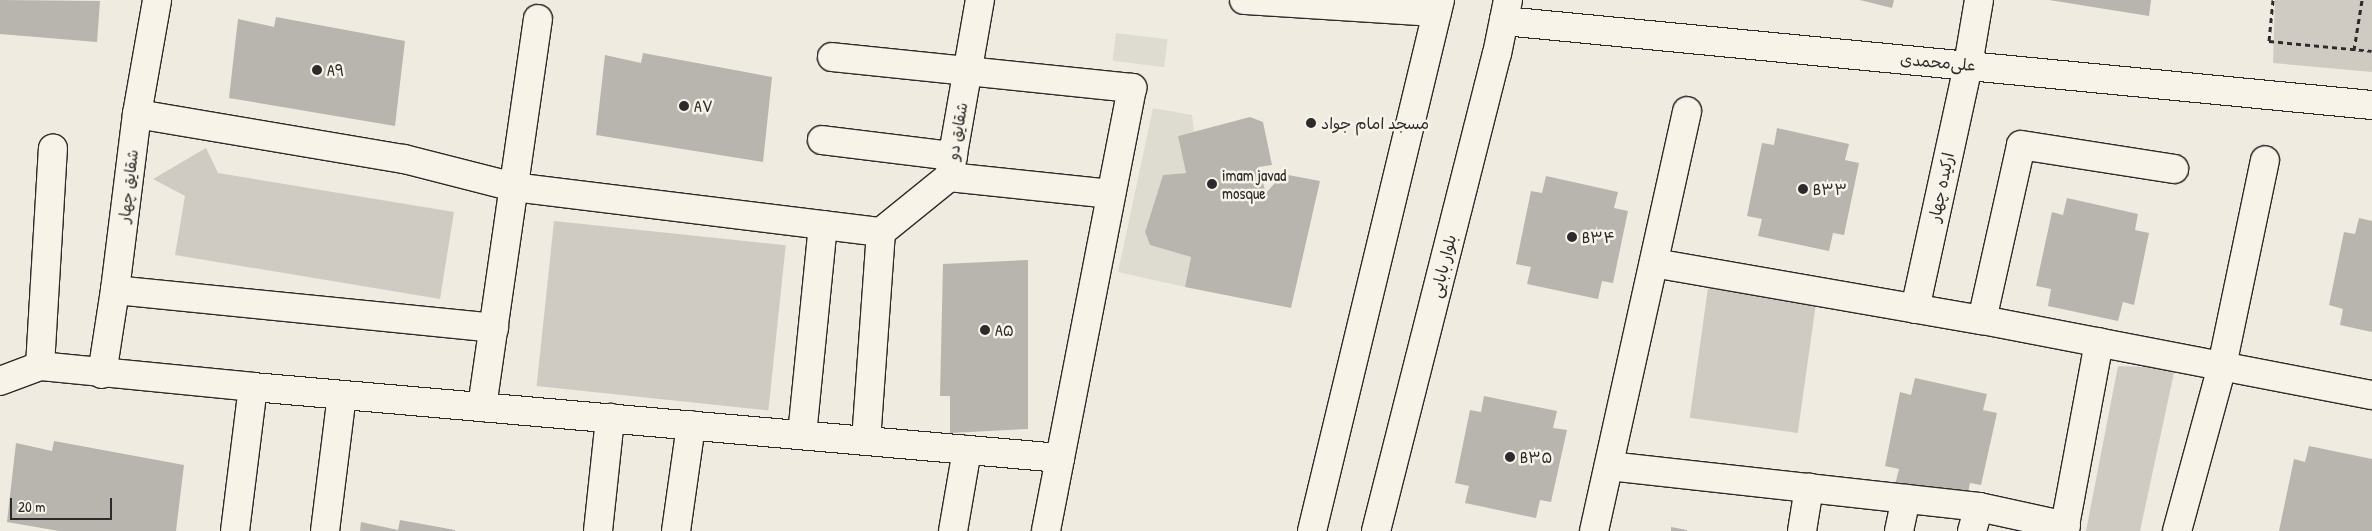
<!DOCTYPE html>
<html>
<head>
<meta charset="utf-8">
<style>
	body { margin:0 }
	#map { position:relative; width:2372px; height:531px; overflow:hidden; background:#efebe0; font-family:"Patrick Hand","Playpen Sans Arabic",sans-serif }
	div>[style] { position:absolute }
	.built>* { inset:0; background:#dedbd1; transform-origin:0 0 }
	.green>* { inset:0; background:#cfcbc2; transform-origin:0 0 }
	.building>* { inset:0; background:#b8b5ae }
	.path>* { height:3px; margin-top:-1.5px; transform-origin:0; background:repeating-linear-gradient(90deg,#2b2b2b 0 5px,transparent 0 9px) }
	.roads { filter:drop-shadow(1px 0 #2b2b2b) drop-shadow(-1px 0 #2b2b2b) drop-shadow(0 1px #2b2b2b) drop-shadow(0 -1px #2b2b2b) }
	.minor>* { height:28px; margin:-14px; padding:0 14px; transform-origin:14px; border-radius:14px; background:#f7f3e8 }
	.tertiary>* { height:28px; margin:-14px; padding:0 14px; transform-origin:14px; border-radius:14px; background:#f7f3e8 }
	.dots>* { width:14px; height:14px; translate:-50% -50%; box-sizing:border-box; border:2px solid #f7f3e8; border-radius:50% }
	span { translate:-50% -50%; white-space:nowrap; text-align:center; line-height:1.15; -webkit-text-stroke:5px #f7f3e8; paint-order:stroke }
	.street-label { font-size:16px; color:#2b2b2b }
	.poi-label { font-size:16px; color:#2b2b2b }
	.left { translate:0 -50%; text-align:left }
	.scale { position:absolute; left:10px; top:498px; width:102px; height:22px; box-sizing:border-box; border:2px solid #2b2b2b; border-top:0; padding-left:6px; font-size:15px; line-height:18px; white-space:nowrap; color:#2b2b2b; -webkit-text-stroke:4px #f7f3e8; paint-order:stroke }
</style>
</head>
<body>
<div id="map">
	<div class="built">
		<div style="left:1116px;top:33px;width:52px;height:28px;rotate:7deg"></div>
		<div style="clip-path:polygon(1153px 108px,1192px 115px,1194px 131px,1178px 136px,1186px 173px,1163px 175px,1145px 232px,1150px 245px,1191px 257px,1185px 287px,1118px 272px)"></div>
	</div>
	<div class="green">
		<div style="clip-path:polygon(2275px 0,2372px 0,2372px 72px,2273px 63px)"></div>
		<div style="clip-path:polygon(206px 148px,218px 173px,454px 212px,440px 299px,175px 255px,185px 196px,153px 179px)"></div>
		<div style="left:554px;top:221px;width:233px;height:166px;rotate:6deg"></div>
		<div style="left:1708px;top:288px;width:109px;height:131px;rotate:8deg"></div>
		<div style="clip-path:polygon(2118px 366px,2175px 368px,2140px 531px,2086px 531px)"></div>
	</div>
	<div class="building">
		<div style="clip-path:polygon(0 0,100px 1px,97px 42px,0 34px)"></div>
		<div style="clip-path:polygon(1860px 0,1894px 0,1892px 8px)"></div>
		<div style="clip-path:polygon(2049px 0,2151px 0,2149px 16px)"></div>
		<div style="clip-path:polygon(276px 17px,405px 41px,395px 126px,229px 98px,238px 19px,274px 27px)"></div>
		<div style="clip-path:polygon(643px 53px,772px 77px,763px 162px,596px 135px,605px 55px,641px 63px)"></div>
		<div style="clip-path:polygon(1250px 117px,1263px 122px,1272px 165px,1258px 167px,1266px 193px,1283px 174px,1320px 181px,1291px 308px,1185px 287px,1191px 257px,1150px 245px,1145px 232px,1163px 175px,1186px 173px,1178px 136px)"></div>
		<div style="clip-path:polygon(1777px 128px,1849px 144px,1845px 160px,1859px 163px,1844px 235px,1833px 233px,1829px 251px,1758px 236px,1762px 219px,1747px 216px,1762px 143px,1774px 145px)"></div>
		<div style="clip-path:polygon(1546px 176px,1618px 192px,1614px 208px,1628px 211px,1613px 283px,1602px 281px,1598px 299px,1527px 284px,1531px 267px,1516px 264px,1531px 191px,1542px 193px)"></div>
		<div style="clip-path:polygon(2067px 198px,2138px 214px,2135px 230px,2149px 233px,2134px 305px,2123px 302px,2118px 321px,2048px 306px,2051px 289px,2036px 286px,2052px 212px,2063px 215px)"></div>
		<div style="clip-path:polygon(2359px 218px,2372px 221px,2372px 332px,2340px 325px,2343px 309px,2329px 305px,2344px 232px,2355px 234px)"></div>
		<div style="clip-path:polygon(1028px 260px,1028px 429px,950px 433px,950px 396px,940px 396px,943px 264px)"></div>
		<div style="clip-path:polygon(1915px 378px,1987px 394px,1983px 410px,1997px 413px,1981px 485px,1970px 483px,1966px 501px,1895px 485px,1899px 469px,1885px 466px,1900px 392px,1911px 395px)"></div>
		<div style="clip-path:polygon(1484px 396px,1557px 411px,1553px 428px,1567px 430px,1551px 502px,1540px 500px,1536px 518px,1465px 503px,1469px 486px,1455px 483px,1470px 410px,1481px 412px)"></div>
		<div style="clip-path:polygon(54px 441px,184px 465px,176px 531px,59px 531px,7px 522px,16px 443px,52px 451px)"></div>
		<div style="clip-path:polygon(2309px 446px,2372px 459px,2372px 531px,2279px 531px,2294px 459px,2305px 462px)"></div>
		<div style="clip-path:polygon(400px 520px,455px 530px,455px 531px,360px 531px,361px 522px,398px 530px)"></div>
		<div style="clip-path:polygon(1671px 527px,1687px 530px,1687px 531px,1671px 531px)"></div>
	</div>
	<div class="path">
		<div style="left:2273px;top:0;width:41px;rotate:95.6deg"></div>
		<div style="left:2269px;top:41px;width:103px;rotate:5.5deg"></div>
		<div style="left:2354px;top:50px;width:51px;rotate:-80.9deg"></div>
	</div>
	<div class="roads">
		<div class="minor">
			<div style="left:832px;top:57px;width:302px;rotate:5.9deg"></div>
			<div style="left:1132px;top:88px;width:451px;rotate:101deg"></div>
			<div style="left:137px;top:114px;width:271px;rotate:9.6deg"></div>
			<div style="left:404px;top:159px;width:114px;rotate:14.3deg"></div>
			<div style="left:514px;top:187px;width:370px;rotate:7deg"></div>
			<div style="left:822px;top:140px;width:132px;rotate:7deg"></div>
			<div style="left:949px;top:177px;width:163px;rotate:6deg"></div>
			<div style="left:881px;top:232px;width:87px;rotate:-39deg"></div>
			<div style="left:949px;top:177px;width:180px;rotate:-80.1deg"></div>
			<div style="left:1654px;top:263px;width:333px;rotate:9.9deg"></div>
			<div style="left:1982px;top:320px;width:397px;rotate:10.9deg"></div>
			<div style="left:115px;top:290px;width:381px;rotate:5.7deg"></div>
			<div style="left:1915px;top:309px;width:250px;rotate:-77.7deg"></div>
			<div style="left:1968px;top:65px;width:66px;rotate:-80.4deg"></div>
			<div style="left:1982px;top:320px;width:179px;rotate:-77.4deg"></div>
			<div style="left:2021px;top:145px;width:155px;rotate:8.9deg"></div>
			<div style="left:40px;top:366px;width:218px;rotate:-86.6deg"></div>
			<div style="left:102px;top:374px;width:85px;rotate:-81.2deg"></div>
			<div style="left:115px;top:290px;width:177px;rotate:-82.9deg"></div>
			<div style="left:137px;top:114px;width:116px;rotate:-80deg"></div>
			<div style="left:0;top:381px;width:43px;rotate:-20.6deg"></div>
			<div style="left:40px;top:366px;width:214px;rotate:5.6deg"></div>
			<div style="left:253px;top:387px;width:810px;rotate:5.03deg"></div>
			<div style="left:482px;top:407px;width:392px;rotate:-81.8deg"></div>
			<div style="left:802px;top:435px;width:211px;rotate:-84.3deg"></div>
			<div style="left:866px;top:441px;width:210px;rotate:-85.9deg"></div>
			<div style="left:1609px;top:466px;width:372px;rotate:6.3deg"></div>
			<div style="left:1979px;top:507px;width:89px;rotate:12.3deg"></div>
			<div style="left:235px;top:531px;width:145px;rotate:-82.9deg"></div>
			<div style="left:325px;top:531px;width:137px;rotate:-82.9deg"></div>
			<div style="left:598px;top:531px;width:114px;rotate:-83.9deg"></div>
			<div style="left:676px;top:531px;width:107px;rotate:-81.9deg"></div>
			<div style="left:953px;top:531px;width:82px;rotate:-80.2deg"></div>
			<div style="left:1594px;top:531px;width:430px;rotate:-77.5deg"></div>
			<div style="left:1802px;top:531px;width:44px;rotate:-80.8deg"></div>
			<div style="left:1899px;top:531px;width:33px;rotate:-78deg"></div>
			<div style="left:1972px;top:531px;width:25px;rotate:-74deg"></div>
			<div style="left:2064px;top:531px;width:192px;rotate:-79.5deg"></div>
			<div style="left:2177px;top:531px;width:171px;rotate:-74.7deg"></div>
			<div style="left:2222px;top:366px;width:210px;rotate:-78.2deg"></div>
		</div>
		<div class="tertiary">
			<div style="left:1244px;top:0;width:193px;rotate:3.6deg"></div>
			<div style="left:1504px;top:21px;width:872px;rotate:5.53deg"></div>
			<div style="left:1312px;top:531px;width:546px;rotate:-76.45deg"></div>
			<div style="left:1376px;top:531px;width:492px;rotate:-75.8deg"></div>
			<div style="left:1497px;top:54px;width:55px;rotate:-78.5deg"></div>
		</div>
	</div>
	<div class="dots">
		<div style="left:317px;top:70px;background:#2b2b2b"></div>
		<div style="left:684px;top:106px;background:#2b2b2b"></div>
		<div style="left:1311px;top:123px;background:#2b2b2b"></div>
		<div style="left:1212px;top:184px;background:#2b2b2b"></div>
		<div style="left:1803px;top:189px;background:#2b2b2b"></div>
		<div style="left:1572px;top:237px;background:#2b2b2b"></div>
		<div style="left:985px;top:330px;background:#2b2b2b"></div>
		<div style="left:1510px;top:457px;background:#2b2b2b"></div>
	</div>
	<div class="street-label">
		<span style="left:1938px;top:62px;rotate:5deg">علی‌محمدی</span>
		<span style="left:957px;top:131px;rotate:-80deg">شقایق دو</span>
		<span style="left:128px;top:186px;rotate:-83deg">شقایق چهار</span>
		<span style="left:1941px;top:187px;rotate:-78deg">ارکیده چهار</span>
		<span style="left:1443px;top:266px;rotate:-76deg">بلوار بابایی</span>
	</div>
	<div class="poi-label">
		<span class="left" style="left:327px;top:70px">A۹</span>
		<span class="left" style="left:694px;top:106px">A۷</span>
		<span class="left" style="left:1321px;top:123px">مسجد امام جواد</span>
		<span class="left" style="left:1222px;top:184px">imam javad<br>mosque</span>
		<span class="left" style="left:1813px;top:189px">B۳۳</span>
		<span class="left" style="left:1582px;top:237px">B۳۴</span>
		<span class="left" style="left:995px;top:330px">A۵</span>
		<span class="left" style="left:1520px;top:457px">B۳۵</span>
	</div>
	<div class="scale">20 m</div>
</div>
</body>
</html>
